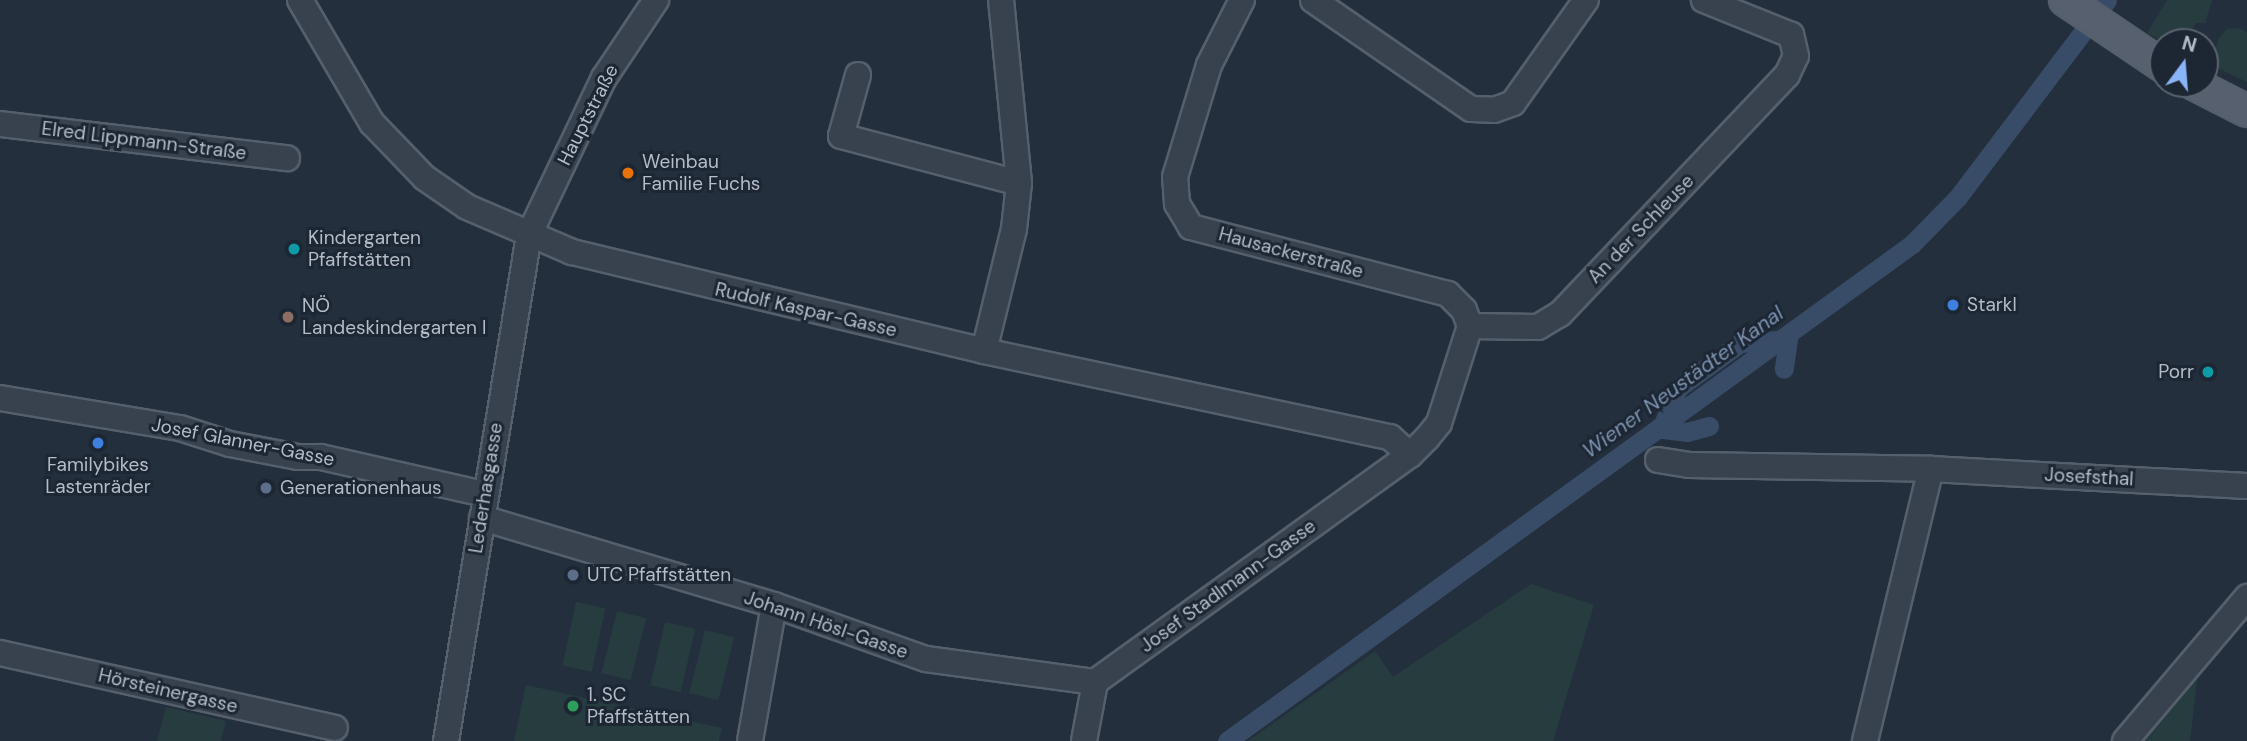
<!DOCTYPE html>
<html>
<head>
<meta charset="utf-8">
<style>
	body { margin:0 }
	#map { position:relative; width:2247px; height:741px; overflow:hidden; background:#242f3e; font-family:"DM Sans",sans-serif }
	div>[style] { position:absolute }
	.green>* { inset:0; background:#263c3f; transform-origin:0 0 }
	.canal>* { height:19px; margin:-9.5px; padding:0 9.5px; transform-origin:9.5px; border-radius:9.5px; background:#394c67 }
	.roads { filter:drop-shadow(2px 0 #565f6c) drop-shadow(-2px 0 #565f6c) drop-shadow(0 2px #565f6c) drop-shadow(0 -2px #565f6c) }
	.minor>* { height:24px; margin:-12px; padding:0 12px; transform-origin:12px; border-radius:12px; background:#38414e }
	.major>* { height:30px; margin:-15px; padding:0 15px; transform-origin:15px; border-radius:15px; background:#56606e }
	.dots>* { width:19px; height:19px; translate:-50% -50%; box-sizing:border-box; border:4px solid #1d2633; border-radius:50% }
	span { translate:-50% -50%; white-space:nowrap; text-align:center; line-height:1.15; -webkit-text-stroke:6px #1d2633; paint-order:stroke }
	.street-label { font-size:19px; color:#b4bcc9 }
	.poi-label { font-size:19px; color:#b4bcc9 }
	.left { translate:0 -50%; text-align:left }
	.right { translate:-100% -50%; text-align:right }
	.water-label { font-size:21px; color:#7c92b1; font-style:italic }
	.north { position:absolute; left:2149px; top:28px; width:70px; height:70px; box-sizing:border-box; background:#1d2633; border:2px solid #59626f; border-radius:50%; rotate:16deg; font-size:19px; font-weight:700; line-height:28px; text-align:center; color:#b4bcc9 }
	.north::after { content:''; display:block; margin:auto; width:24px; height:32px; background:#8ab4f8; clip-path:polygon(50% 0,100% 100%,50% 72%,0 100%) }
</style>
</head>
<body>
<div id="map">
	<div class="green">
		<div style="clip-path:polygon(2167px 0,2212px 0,2205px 23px,2196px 23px,2184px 42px,2163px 42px,2147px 33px)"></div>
		<div style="clip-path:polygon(2239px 28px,2247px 32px,2247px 82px,2209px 64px,2219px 38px,2227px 29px)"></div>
		<div style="clip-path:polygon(1531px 584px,1594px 605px,1553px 741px,1248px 741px,1375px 651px,1393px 677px)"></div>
		<div style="left:576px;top:602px;width:30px;height:65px;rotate:12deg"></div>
		<div style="left:617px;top:611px;width:30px;height:64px;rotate:14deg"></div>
		<div style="left:665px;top:622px;width:31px;height:65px;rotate:13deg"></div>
		<div style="left:705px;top:630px;width:30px;height:65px;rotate:14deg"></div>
		<div style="clip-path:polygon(2198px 672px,2190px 741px,2138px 741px)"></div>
		<div style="clip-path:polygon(526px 685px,722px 728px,719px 741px,514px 741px)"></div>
		<div style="clip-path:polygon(166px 707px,226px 721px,221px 741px,157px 741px)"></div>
	</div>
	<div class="canal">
		<div style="left:1709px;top:426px;width:23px;rotate:165deg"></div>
		<div style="left:1687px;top:432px;width:26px;rotate:-173deg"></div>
		<div style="left:1661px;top:429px;width:44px;rotate:-67.5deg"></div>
		<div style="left:1678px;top:388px;width:77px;rotate:-36deg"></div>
		<div style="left:1740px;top:343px;width:48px;rotate:-4.8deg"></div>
		<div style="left:1788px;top:339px;width:30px;rotate:98deg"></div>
		<div style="left:1227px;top:741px;width:846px;rotate:-35.96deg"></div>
		<div style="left:1912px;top:244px;width:66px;rotate:-45.6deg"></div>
		<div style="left:1958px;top:197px;width:247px;rotate:-52.9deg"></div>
	</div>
	<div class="roads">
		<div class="minor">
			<div style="left:300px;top:0;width:143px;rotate:59.7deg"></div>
			<div style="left:372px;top:123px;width:76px;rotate:46.1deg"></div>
			<div style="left:425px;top:178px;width:51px;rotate:34.6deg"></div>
			<div style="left:467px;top:207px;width:114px;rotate:23.2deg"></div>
			<div style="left:572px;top:252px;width:424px;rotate:13.5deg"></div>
			<div style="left:984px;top:351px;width:415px;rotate:12deg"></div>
			<div style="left:1390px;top:437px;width:27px;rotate:42deg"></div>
			<div style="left:1313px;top:0;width:192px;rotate:34.6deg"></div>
			<div style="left:1471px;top:109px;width:23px;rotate:2deg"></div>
			<div style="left:1494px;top:110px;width:20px;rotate:-20deg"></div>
			<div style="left:1513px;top:103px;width:126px;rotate:-54.7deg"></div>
			<div style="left:858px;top:75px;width:63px;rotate:105.6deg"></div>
			<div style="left:841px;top:136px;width:184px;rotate:14.8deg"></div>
			<div style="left:0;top:124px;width:289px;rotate:6.8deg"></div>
			<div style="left:1470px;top:326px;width:68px;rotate:0.8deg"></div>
			<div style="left:1538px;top:327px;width:26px;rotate:-31deg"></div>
			<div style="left:1560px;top:314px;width:330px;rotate:-46.5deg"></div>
			<div style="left:1787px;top:75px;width:21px;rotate:-65deg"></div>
			<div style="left:1796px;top:56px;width:22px;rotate:-103deg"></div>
			<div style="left:1791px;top:35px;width:94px;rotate:-158.1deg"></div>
			<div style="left:984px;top:351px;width:126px;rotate:-76.2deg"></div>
			<div style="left:1014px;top:229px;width:46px;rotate:-83.8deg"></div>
			<div style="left:1019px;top:183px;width:184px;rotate:-95.6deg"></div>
			<div style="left:0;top:398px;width:182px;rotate:9.5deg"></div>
			<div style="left:180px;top:428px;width:52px;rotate:17.7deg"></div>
			<div style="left:230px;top:444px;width:69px;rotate:10.8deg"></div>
			<div style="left:298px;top:457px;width:23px"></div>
			<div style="left:321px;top:457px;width:167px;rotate:12.8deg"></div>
			<div style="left:1658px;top:460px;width:31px;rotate:9deg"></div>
			<div style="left:1689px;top:465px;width:242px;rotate:0.9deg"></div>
			<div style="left:1931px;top:469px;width:316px;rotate:3.1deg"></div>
			<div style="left:482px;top:518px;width:305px;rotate:16.6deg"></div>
			<div style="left:774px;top:605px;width:161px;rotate:19.6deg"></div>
			<div style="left:926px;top:659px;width:171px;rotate:7.8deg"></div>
			<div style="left:0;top:653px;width:343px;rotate:12.6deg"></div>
			<div style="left:446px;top:741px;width:513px;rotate:-80.68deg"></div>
			<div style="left:529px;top:235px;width:174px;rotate:-64.5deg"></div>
			<div style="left:604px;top:78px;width:94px;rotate:-56.3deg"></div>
			<div style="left:750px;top:741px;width:138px;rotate:-80deg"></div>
			<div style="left:1084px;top:741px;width:60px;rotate:-79.4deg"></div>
			<div style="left:1095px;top:682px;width:388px;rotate:-35.8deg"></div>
			<div style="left:1410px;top:455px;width:24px;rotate:-45deg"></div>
			<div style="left:1427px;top:438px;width:19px;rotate:-51deg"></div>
			<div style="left:1439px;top:423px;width:102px;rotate:-72.3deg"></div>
			<div style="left:1470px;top:326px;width:17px;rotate:-111deg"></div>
			<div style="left:1464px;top:310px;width:23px;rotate:-135deg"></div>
			<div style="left:1448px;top:294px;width:266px;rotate:-165.4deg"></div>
			<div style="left:1191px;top:227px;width:27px;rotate:-121deg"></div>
			<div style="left:1177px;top:204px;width:27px;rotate:-94deg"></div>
			<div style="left:1175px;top:177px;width:117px;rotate:-73.1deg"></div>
			<div style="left:1209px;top:65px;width:73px;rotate:-63.1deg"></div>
			<div style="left:1865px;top:741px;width:280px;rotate:-76.4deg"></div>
			<div style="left:2125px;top:741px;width:189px;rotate:-49.7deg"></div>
		</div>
		<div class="major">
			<div style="left:2065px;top:0;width:118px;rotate:34deg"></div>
			<div style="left:2194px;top:84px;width:59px;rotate:27deg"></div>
		</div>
	</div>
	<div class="dots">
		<div style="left:628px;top:173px;background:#e8710a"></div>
		<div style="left:294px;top:249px;background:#0f9aa8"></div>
		<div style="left:1953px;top:305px;background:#3f7fe0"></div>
		<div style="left:288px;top:317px;background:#8d6e63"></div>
		<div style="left:2208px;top:372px;background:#0f9aa8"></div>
		<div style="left:98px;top:443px;background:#3f7fe0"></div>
		<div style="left:266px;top:488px;background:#5c6f8a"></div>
		<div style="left:573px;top:575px;background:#5c6f8a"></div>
		<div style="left:573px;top:706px;background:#2e9e5b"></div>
	</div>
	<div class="street-label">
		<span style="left:588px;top:115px;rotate:-63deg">Hauptstraße</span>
		<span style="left:144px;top:141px;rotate:7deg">Elred Lippmann-Straße</span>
		<span style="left:1641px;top:229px;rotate:-46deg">An der Schleuse</span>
		<span style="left:1291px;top:253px;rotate:15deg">Hausackerstraße</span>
		<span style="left:806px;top:310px;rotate:13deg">Rudolf Kaspar-Gasse</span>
		<span style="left:243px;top:442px;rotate:11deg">Josef Glanner-Gasse</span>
		<span style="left:2089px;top:477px;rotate:3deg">Josefsthal</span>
		<span style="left:486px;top:488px;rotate:-81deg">Lederhasgasse</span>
		<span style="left:1228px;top:586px;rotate:-36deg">Josef Stadlmann-Gasse</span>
		<span style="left:826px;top:625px;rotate:19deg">Johann Hösl-Gasse</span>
		<span style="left:168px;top:691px;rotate:13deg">Hörsteinergasse</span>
	</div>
	<div class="poi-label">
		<span class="left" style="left:642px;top:173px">Weinbau<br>Familie Fuchs</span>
		<span class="left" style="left:308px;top:249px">Kindergarten<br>Pfaffstätten</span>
		<span class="left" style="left:1967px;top:305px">Starkl</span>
		<span class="left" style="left:302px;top:317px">NÖ<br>Landeskindergarten I</span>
		<span class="right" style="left:2194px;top:372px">Porr</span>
		<span style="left:98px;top:476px">Familybikes<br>Lastenräder</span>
		<span class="left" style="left:280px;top:488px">Generationenhaus</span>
		<span class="left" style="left:587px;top:575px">UTC Pfaffstätten</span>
		<span class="left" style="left:587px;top:706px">1. SC<br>Pfaffstätten</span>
	</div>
	<div class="water-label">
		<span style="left:1683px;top:382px;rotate:-36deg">Wiener Neustädter Kanal</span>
	</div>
	<div class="north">N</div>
</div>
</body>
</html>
